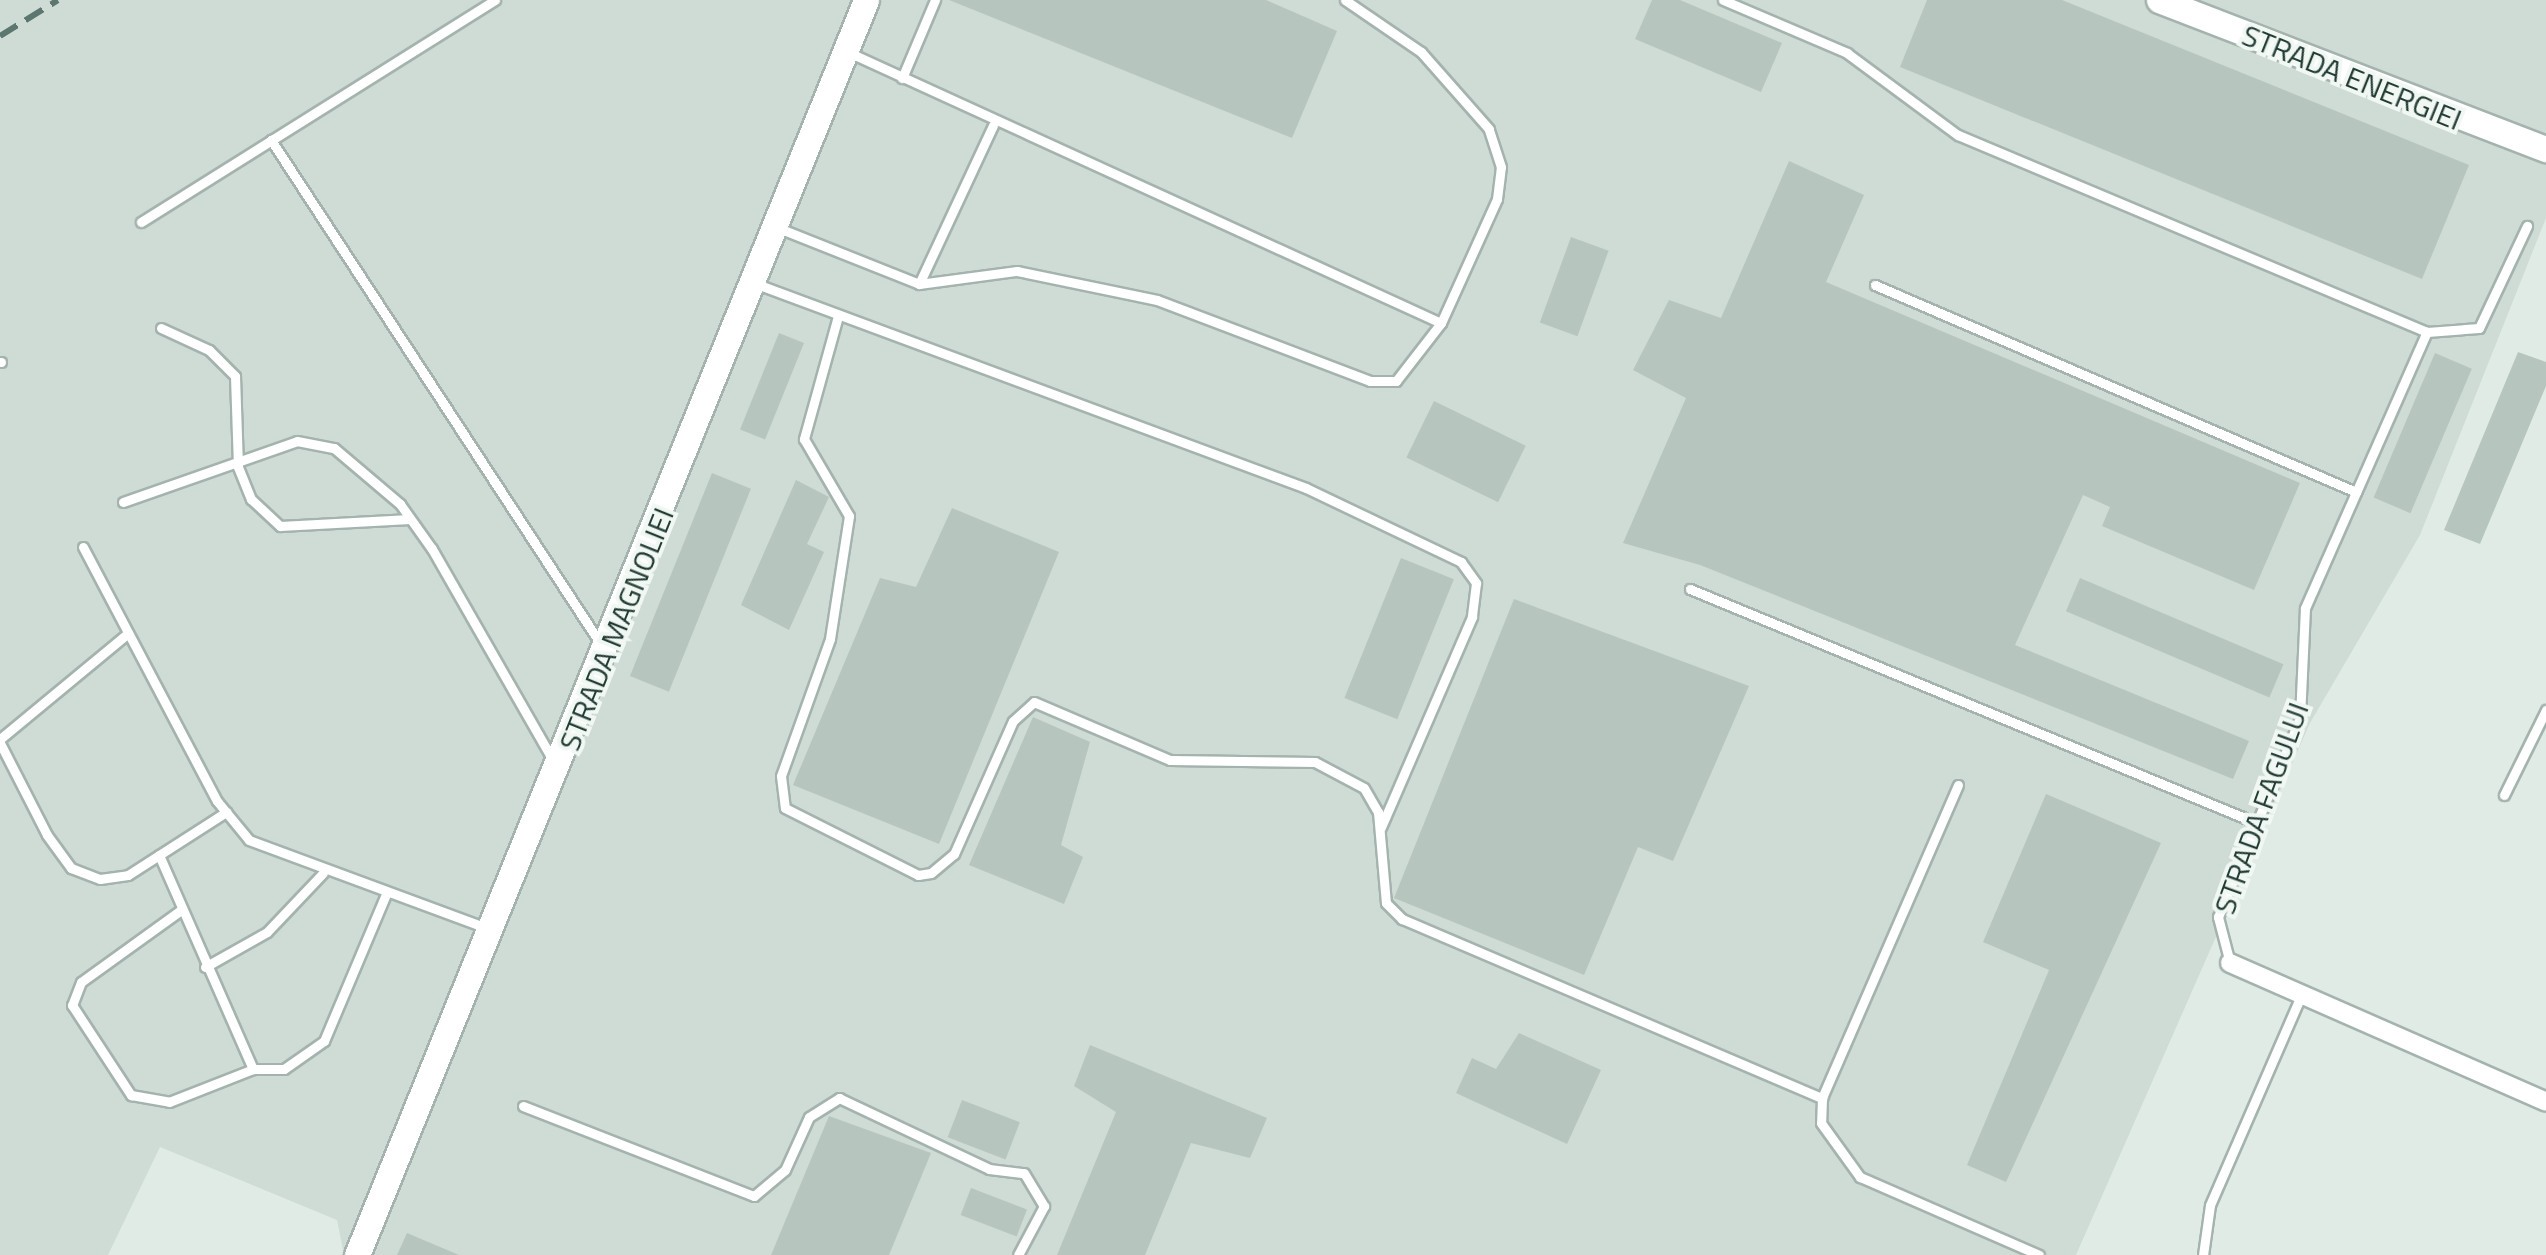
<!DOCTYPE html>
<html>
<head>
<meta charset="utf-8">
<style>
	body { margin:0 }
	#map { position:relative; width:2546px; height:1255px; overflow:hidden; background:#e1ebe6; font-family:"Titillium Web",sans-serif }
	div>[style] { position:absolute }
	.built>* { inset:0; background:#cfdbd5 }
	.building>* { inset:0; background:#b6c6bf; transform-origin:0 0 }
	.roads { filter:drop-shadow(2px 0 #a4b3ad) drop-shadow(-2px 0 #a4b3ad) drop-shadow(0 2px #a4b3ad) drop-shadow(0 -2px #a4b3ad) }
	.service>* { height:9px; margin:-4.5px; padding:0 4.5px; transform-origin:4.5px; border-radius:4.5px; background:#fff }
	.minor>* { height:18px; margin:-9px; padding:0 9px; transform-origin:9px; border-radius:9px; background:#fff }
	.secondary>* { height:25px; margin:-12.5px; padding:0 12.5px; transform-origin:12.5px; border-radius:12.5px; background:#fff }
	.rail>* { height:6px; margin-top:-3px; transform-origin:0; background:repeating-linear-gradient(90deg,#5c776f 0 20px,transparent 0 30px) }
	span { translate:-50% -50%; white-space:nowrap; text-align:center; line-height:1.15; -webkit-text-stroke:8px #f1f8f4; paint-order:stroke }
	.street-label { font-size:30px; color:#223b33 }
</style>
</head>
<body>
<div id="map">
	<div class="built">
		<div style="clip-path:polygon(0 0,2546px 0,2546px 218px,2420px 535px,2310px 723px,2076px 1255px,344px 1255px,337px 1220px,160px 1147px,108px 1255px,0 1255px)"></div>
	</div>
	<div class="building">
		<div style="clip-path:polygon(949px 0,1266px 0,1337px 31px,1292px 138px)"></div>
		<div style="clip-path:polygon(1652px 0,1680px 0,1782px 43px,1761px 92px,1635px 39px)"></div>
		<div style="clip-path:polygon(1927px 0,2062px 0,2469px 165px,2422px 279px,1900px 67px)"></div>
		<div style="clip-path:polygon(1789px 161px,1864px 195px,1826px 282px,2300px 483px,2254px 590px,2102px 526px,2110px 507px,2083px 495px,2015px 645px,2249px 741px,2233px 779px,1700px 565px,1623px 543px,1686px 398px,1633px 370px,1669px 300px,1721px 318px)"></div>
		<div style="left:1571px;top:237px;width:40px;height:91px;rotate:20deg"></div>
		<div style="left:779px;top:333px;width:27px;height:104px;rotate:22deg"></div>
		<div style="clip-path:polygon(2518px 352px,2546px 362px,2546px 386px,2480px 544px,2444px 530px)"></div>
		<div style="left:2435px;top:353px;width:40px;height:157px;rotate:23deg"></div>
		<div style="left:1434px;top:401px;width:102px;height:63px;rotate:26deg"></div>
		<div style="left:712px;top:473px;width:42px;height:219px;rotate:22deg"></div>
		<div style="clip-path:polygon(796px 480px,829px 497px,807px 544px,824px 552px,789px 630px,741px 605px)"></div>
		<div style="clip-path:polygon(952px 508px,1059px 552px,939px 844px,793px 785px,880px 578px,916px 587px)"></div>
		<div style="left:1401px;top:558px;width:57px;height:151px;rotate:22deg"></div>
		<div style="left:2080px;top:578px;width:221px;height:36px;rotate:23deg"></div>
		<div style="clip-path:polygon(1514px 599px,1749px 686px,1673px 861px,1638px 847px,1584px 975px,1394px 898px)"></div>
		<div style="clip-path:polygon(1033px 717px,1090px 742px,1061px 845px,1083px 857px,1064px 904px,969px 865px)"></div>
		<div style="clip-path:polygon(2046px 794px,2161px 843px,2006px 1182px,1967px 1165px,2049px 970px,1983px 942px)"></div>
		<div style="clip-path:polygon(1519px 1033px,1601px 1070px,1567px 1144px,1456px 1093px,1472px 1058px,1496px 1069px)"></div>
		<div style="clip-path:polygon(1090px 1045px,1267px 1118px,1250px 1158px,1191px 1143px,1145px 1255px,1057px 1255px,1116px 1112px,1074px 1086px)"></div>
		<div style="left:962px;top:1100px;width:62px;height:40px;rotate:21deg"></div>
		<div style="clip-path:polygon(829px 1116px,931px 1153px,889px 1255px,771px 1255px)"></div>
		<div style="left:971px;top:1188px;width:60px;height:29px;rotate:21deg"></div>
		<div style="clip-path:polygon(407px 1233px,459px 1255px,397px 1255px)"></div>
	</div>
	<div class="roads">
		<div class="service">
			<div style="left:1723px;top:0;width:135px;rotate:23.1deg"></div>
			<div style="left:1847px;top:53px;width:138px;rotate:36.5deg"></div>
			<div style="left:1958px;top:135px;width:509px;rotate:22.78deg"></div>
			<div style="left:2427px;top:332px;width:52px;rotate:-4.4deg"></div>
			<div style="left:2479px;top:328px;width:113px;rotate:-64.8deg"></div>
			<div style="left:848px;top:52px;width:652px;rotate:24.56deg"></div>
			<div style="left:902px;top:78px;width:85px;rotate:-67.1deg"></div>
			<div style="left:271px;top:140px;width:601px;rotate:56.81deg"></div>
			<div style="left:141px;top:222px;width:418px;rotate:-32.1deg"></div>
			<div style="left:776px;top:227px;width:154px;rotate:21.7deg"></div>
			<div style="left:919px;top:284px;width:99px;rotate:-7.6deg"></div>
			<div style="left:1017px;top:271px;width:143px;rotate:11.7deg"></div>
			<div style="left:1157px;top:300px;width:228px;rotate:20.8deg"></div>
			<div style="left:1370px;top:381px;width:26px"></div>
			<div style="left:1396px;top:381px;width:73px;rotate:-52.2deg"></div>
			<div style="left:1441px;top:323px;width:136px;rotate:-65.7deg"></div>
			<div style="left:1497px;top:199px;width:32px;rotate:-83deg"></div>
			<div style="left:1501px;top:167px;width:40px;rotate:-108deg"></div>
			<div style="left:1489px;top:129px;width:103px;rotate:-131.4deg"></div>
			<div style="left:1421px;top:52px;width:92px;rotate:-145.6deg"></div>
			<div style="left:754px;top:283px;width:589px;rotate:20.37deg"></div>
			<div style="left:1306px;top:488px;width:172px;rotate:25.5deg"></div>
			<div style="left:1461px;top:562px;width:26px;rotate:54deg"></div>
			<div style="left:1476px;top:583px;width:34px;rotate:97deg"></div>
			<div style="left:1472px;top:617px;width:229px;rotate:113.4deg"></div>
			<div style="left:919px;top:284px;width:175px;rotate:-65deg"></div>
			<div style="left:1875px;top:285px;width:524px;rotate:23.28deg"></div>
			<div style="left:838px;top:316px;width:128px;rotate:105.5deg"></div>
			<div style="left:804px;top:439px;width:89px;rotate:59.7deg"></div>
			<div style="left:849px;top:516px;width:124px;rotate:98.8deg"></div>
			<div style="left:830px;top:639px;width:145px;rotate:109.7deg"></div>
			<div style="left:781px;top:776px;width:32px;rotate:83deg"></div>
			<div style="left:785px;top:808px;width:149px;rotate:26.7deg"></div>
			<div style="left:918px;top:875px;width:13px;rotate:-9deg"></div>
			<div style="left:931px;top:873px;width:30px;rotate:-40deg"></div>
			<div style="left:954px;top:854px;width:145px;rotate:-66.1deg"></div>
			<div style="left:1013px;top:721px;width:28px;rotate:-42deg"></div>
			<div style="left:1034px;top:702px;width:148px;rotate:23.1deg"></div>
			<div style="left:1170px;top:760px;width:145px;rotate:0.8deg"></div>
			<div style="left:1315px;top:762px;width:55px;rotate:28deg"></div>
			<div style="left:1364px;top:788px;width:28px;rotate:60deg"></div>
			<div style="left:1378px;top:812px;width:91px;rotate:85deg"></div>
			<div style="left:1386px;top:903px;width:23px;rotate:45deg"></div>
			<div style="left:1402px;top:919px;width:457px;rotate:23.1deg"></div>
			<div style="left:161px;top:328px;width:53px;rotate:24.6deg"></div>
			<div style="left:209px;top:350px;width:37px;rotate:45deg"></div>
			<div style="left:235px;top:376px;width:91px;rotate:88.1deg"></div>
			<div style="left:238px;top:467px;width:35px;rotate:68deg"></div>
			<div style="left:251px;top:499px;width:40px;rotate:43deg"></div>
			<div style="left:280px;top:526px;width:130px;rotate:-3.1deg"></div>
			<div style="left:0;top:362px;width:1px"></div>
			<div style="left:123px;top:502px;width:184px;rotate:-19.3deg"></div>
			<div style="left:297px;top:441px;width:38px;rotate:11deg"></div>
			<div style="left:334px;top:448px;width:87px;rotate:40.3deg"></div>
			<div style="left:400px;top:504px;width:55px;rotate:54.6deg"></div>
			<div style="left:432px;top:549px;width:243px;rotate:60.2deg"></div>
			<div style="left:83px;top:547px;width:287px;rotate:62.2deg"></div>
			<div style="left:217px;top:801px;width:50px;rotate:50.6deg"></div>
			<div style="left:249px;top:840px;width:254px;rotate:20.3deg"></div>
			<div style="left:1690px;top:589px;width:613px;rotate:22.43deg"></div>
			<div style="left:0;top:739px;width:166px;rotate:-39.6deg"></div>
			<div style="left:0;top:743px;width:103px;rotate:62.9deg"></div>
			<div style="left:47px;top:835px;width:41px;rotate:54deg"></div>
			<div style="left:71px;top:868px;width:31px;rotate:21deg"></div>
			<div style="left:100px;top:879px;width:28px;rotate:-8deg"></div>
			<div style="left:128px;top:875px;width:117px;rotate:-32.7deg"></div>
			<div style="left:1958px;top:785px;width:341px;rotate:113.5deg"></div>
			<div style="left:1822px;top:1098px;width:25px;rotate:92deg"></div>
			<div style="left:1821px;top:1123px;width:67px;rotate:54.2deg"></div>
			<div style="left:1860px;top:1177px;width:195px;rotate:23.5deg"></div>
			<div style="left:2504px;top:795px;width:95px;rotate:-63.7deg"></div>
			<div style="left:159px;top:855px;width:234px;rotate:66.3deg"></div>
			<div style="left:253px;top:1069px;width:31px"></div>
			<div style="left:284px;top:1069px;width:49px;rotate:-35deg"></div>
			<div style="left:324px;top:1041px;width:160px;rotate:-67.1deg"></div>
			<div style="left:181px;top:910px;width:123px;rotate:144.2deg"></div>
			<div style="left:81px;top:982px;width:25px;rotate:111deg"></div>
			<div style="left:72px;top:1005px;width:108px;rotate:56.8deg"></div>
			<div style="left:131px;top:1095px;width:39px;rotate:10deg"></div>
			<div style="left:169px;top:1102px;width:90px;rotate:-21.4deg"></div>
			<div style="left:2230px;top:963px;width:48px;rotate:-104.6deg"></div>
			<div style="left:2218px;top:917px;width:215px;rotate:-67.6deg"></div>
			<div style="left:2300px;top:718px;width:110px;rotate:-87.4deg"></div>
			<div style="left:2305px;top:608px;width:302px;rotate:-66.2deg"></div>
			<div style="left:205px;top:967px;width:71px;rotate:-29.4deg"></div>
			<div style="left:267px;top:932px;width:81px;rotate:-46.5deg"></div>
			<div style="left:523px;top:1106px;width:248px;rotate:21.3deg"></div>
			<div style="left:754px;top:1196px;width:40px;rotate:-40deg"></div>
			<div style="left:785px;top:1170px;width:58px;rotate:-65.6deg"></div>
			<div style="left:809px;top:1117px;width:36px;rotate:-32deg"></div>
			<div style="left:839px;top:1098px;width:166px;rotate:25.3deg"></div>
			<div style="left:989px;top:1169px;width:35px;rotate:7deg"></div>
			<div style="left:1024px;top:1173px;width:39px;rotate:59deg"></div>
			<div style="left:1044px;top:1206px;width:55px;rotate:118deg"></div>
			<div style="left:2203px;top:1255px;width:50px;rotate:-82deg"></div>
			<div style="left:2210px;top:1205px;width:228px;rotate:-66.5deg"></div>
		</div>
		<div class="minor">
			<div style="left:2230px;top:963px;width:345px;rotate:23.7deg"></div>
		</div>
		<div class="secondary">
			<div style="left:2159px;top:0;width:415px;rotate:21.1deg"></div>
			<div style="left:357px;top:1255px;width:1354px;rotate:-67.92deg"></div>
		</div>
	</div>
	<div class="rail">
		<div style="left:0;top:36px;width:68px;rotate:-31.8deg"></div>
	</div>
	<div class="street-label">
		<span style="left:2352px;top:77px;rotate:22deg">STRADA ENERGIEI</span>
		<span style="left:616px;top:629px;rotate:-68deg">STRADA MAGNOLIEI</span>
		<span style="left:2261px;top:808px;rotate:-70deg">STRADA FAGULUI</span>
	</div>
</div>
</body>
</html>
